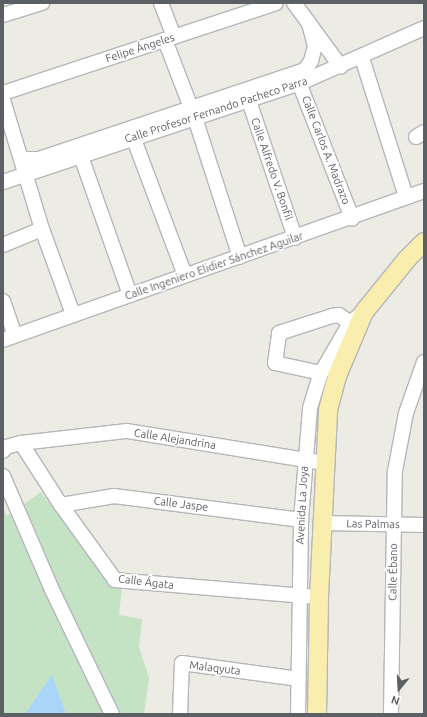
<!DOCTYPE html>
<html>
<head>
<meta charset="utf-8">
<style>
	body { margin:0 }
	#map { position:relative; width:427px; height:717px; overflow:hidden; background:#edece4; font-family:Ubuntu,sans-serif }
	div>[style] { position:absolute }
	.green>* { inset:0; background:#c3e3c4 }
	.water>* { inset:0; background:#aad4f8 }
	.roads { filter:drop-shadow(1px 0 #b5b6ba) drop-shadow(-1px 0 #b5b6ba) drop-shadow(0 1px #b5b6ba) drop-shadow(0 -1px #b5b6ba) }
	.minor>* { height:14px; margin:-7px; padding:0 7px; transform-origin:7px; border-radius:7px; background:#fff }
	.major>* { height:18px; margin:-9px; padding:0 9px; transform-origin:9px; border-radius:9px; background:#f9eeae }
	span { translate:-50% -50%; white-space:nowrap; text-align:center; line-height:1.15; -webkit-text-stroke:3.5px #fff; paint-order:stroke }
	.street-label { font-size:11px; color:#5c5f64 }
	.frame { position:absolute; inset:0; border:4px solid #5c5f64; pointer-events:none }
	.north { position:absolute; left:379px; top:669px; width:40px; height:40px; -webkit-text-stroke:3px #fff; paint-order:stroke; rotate:198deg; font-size:11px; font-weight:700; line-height:16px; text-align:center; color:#5c5f64 }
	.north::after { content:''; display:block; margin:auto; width:14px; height:18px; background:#5c5f64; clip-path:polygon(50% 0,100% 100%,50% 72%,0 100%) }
</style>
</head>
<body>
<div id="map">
	<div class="green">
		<div style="clip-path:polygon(41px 492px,105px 574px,122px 587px,119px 615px,142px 619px,139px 647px,149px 678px,144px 714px,3px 714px,3px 507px,7px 516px)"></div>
	</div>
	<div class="water">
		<div style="clip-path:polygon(52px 675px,66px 714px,25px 714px)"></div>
	</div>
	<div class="roads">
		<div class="minor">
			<div style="left:161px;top:3px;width:36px;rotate:69deg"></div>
			<div style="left:294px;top:3px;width:79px;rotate:53.7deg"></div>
			<div style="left:3px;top:15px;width:41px;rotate:-17.1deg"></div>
			<div style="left:165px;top:40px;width:84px;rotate:69deg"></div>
			<div style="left:195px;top:118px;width:146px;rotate:72.1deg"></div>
			<div style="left:362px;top:58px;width:146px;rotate:72.4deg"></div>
			<div style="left:296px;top:75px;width:154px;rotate:68.6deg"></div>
			<div style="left:246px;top:92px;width:154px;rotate:71.4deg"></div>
			<div style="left:3px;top:93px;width:287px;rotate:-18.2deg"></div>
			<div style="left:3px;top:100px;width:135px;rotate:73.2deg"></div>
			<div style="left:42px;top:229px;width:90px;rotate:70deg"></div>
			<div style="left:130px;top:129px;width:156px;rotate:69.4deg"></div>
			<div style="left:416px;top:137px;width:9px;rotate:-32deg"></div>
			<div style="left:78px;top:148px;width:156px;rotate:70.5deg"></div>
			<div style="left:21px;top:159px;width:18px"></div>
			<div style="left:39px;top:159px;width:280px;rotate:-18.5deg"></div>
			<div style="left:305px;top:70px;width:11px;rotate:-56deg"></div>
			<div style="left:311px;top:61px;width:16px;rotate:-75deg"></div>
			<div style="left:315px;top:46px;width:24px;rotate:-105deg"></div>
			<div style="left:3px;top:182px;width:313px;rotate:-18.4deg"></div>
			<div style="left:300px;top:83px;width:136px;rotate:-23.9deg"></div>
			<div style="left:3px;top:245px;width:42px;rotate:-22.3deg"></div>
			<div style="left:3px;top:301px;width:36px;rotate:71deg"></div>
			<div style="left:3px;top:340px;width:447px;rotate:-19.5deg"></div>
			<div style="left:321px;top:373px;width:47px;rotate:-167.7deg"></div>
			<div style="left:275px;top:363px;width:30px;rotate:-82deg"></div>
			<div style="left:279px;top:333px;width:56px;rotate:-17.8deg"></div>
			<div style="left:332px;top:316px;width:7px;rotate:-8deg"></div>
			<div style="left:339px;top:315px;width:14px;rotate:36deg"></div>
			<div style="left:21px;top:443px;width:74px;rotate:57.2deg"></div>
			<div style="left:61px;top:505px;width:92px;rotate:54.2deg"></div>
			<div style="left:115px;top:580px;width:205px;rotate:4.8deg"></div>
			<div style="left:3px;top:451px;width:5px;rotate:-53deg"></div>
			<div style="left:6px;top:447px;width:16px;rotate:-15deg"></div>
			<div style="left:21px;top:443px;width:107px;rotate:-6.5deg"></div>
			<div style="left:127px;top:431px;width:201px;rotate:9.2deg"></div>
			<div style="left:3px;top:476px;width:126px;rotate:66.7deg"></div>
			<div style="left:53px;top:592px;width:136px;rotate:64.2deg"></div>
			<div style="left:61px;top:505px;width:54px;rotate:-9.6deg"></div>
			<div style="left:114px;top:496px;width:189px;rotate:7.3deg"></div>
			<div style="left:322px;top:523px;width:102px;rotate:1.1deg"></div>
			<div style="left:180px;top:714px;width:51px;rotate:-87.8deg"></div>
			<div style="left:182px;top:663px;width:118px;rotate:7.8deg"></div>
			<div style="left:298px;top:714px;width:194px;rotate:-89.1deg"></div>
			<div style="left:301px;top:520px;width:112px;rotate:-85.4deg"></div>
			<div style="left:310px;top:408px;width:37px;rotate:-73deg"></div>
			<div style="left:321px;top:373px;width:58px;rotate:-59.9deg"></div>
			<div style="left:350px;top:323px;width:17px;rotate:-40deg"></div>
			<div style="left:391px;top:714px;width:243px;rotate:-89.1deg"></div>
			<div style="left:395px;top:471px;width:59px;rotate:-79.3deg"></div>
			<div style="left:406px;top:413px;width:54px;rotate:-70.6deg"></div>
		</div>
		<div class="major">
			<div style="left:317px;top:714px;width:117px;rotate:-89deg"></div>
			<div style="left:319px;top:597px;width:187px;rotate:-87.2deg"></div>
			<div style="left:328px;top:410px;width:35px;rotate:-75deg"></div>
			<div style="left:337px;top:376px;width:69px;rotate:-67.1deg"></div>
			<div style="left:364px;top:312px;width:68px;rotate:-50.9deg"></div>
			<div style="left:407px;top:259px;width:24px;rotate:-45deg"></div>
		</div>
	</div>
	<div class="street-label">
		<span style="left:140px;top:48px;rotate:-18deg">Felipe Ángeles</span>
		<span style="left:216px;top:110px;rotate:-18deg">Calle Profesor Fernando Pacheco Parra</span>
		<span style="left:326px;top:150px;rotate:69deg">Calle Carlos A. Madrazo</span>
		<span style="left:272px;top:169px;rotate:71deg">Calle Alfredo V. Bonfil</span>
		<span style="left:214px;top:266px;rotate:-19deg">Calle Ingeniero Elidier Sánchez Aguilar</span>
		<span style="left:175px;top:439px;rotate:9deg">Calle Alejandrina</span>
		<span style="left:181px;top:504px;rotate:7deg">Calle Jaspe</span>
		<span style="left:302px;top:505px;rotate:-87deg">Avenida La Joya</span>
		<span style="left:373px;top:524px;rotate:1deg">Las Palmas</span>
		<span style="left:393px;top:572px;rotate:-89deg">Calle Ébano</span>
		<span style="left:146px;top:582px;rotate:7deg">Calle Ágata</span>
		<span style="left:215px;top:668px;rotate:7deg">Malaqyuta</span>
	</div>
	<div class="frame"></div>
	<div class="north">N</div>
</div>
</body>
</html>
